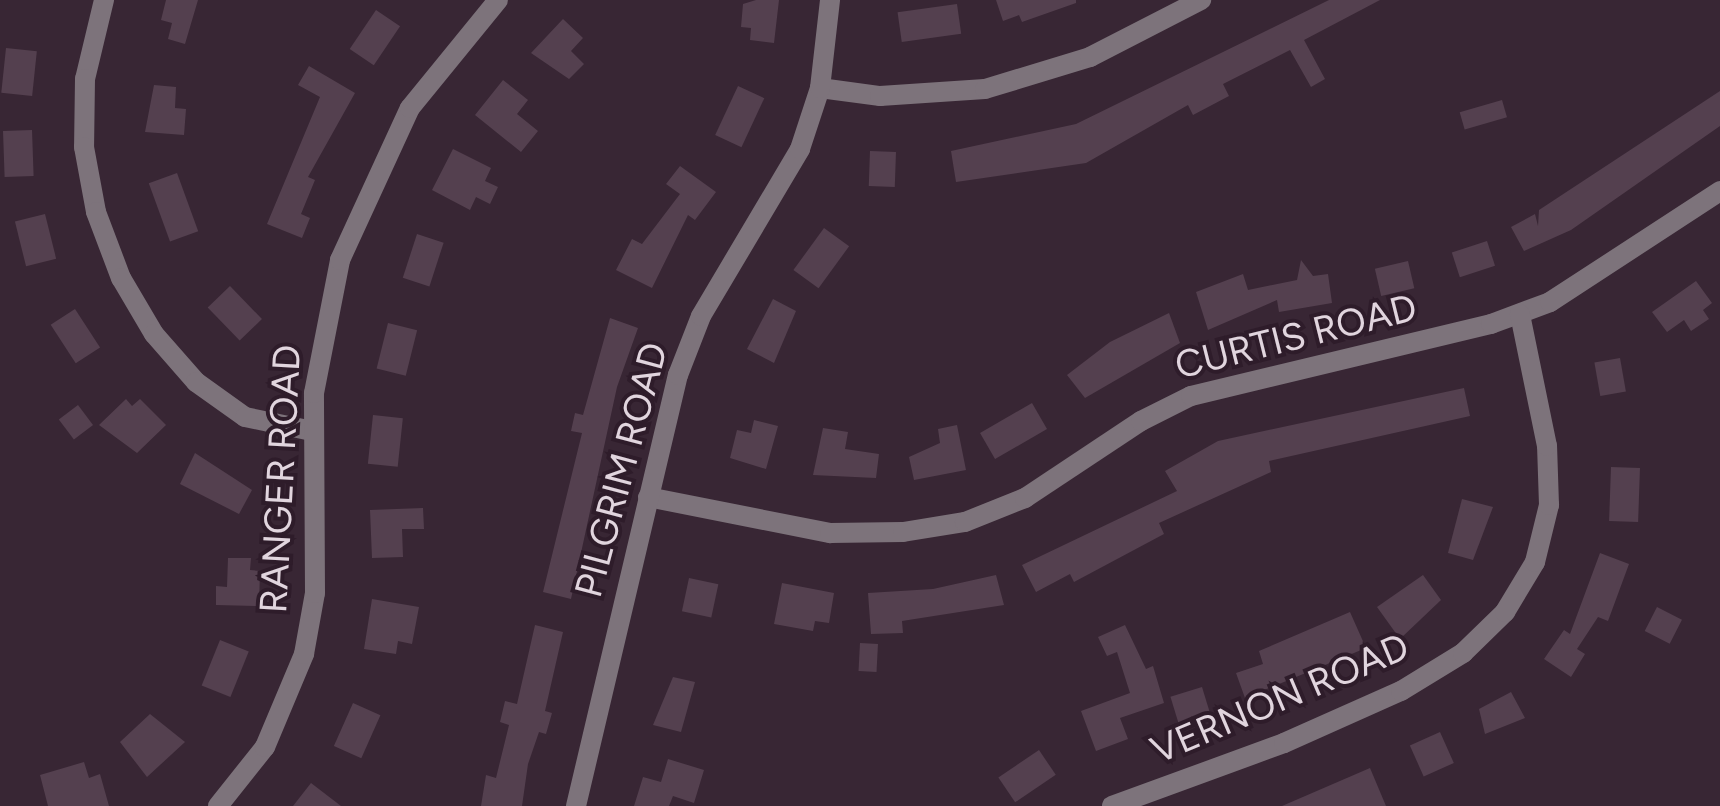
<!DOCTYPE html>
<html>
<head>
<meta charset="utf-8">
<style>
	body { margin:0 }
	#map { position:relative; width:1720px; height:806px; overflow:hidden; background:#382634; font-family:Figtree,sans-serif }
	div>[style] { position:absolute }
	.building>* { inset:0; background:#54404f; transform-origin:0 0 }
	.minor>* { height:20px; margin:-10px; padding:0 10px; transform-origin:10px; border-radius:10px; background:#7d737b }
	span { translate:-50% -50%; white-space:nowrap; text-align:center; line-height:1.15; -webkit-text-stroke:8px #2e1c2a; paint-order:stroke }
	.street-label { font-size:38px; color:#e1d5de }
</style>
</head>
<body>
<div id="map">
	<div class="building">
		<div style="clip-path:polygon(166px 0,198px 0,185px 44px,168px 39px,172px 23px,161px 20px)"></div>
		<div style="clip-path:polygon(756px 0,779px 0,774px 43px,750px 40px,751px 28px,741px 27px,743px 4px)"></div>
		<div style="clip-path:polygon(996px 0,1076px 0,1076px 3px,1022px 22px,1019px 15px,1003px 21px)"></div>
		<div style="clip-path:polygon(1329px 0,1380px 0,1304px 40px,1325px 79px,1311px 87px,1290px 50px,1223px 84px,1229px 96px,1193px 115px,1188px 105px,1086px 163px,956px 182px,951px 151px,1076px 124px)"></div>
		<div style="left:957px;top:4px;width:30px;height:60px;rotate:82deg"></div>
		<div style="left:376px;top:10px;width:29px;height:47px;rotate:34deg"></div>
		<div style="clip-path:polygon(563px 19px,583px 38px,571px 51px,584px 64px,569px 79px,531px 53px)"></div>
		<div style="left:6px;top:48px;width:31px;height:45px;rotate:6deg"></div>
		<div style="clip-path:polygon(309px 66px,355px 93px,308px 177px,315px 180px,301px 214px,310px 218px,302px 238px,267px 224px,320px 97px,298px 85px)"></div>
		<div style="clip-path:polygon(503px 80px,528px 100px,517px 114px,538px 131px,521px 152px,475px 115px)"></div>
		<div style="clip-path:polygon(154px 85px,176px 87px,175px 108px,186px 109px,184px 135px,145px 132px)"></div>
		<div style="left:738px;top:86px;width:29px;height:54px;rotate:25deg"></div>
		<div style="clip-path:polygon(1720px 91px,1720px 126px,1571px 230px,1524px 251px,1511px 227px,1535px 214px,1538px 226px,1539px 210px)"></div>
		<div style="left:1502px;top:100px;width:18px;height:44px;rotate:74deg"></div>
		<div style="left:32px;top:130px;width:46px;height:29px;rotate:88deg"></div>
		<div style="clip-path:polygon(453px 149px,491px 168px,485px 181px,498px 187px,490px 204px,476px 197px,470px 210px,432px 190px)"></div>
		<div style="left:870px;top:151px;width:26px;height:35px;rotate:2deg"></div>
		<div style="clip-path:polygon(680px 166px,716px 192px,695px 220px,688px 215px,652px 288px,616px 270px,632px 239px,642px 244px,680px 194px,666px 184px)"></div>
		<div style="left:177px;top:173px;width:62px;height:30px;rotate:70deg"></div>
		<div style="left:45px;top:214px;width:46px;height:31px;rotate:76deg"></div>
		<div style="left:824px;top:228px;width:31px;height:52px;rotate:36deg"></div>
		<div style="left:417px;top:234px;width:28px;height:46px;rotate:18deg"></div>
		<div style="left:1487px;top:241px;width:26px;height:37px;rotate:72deg"></div>
		<div style="clip-path:polygon(1301px 260px,1313px 276px,1328px 274px,1332px 303px,1279px 312px,1277px 300px,1208px 330px,1196px 292px,1243px 274px,1248px 290px,1297px 280px)"></div>
		<div style="left:1408px;top:261px;width:28px;height:34px;rotate:77deg"></div>
		<div style="clip-path:polygon(1696px 281px,1712px 303px,1703px 310px,1709px 319px,1691px 331px,1684px 320px,1667px 332px,1652px 312px)"></div>
		<div style="left:230px;top:286px;width:46px;height:31px;rotate:46deg"></div>
		<div style="clip-path:polygon(773px 299px,796px 311px,774px 363px,747px 349px)"></div>
		<div style="left:75px;top:309px;width:46px;height:29px;rotate:57deg"></div>
		<div style="clip-path:polygon(1169px 313px,1180px 343px,1085px 398px,1067px 375px,1110px 342px)"></div>
		<div style="clip-path:polygon(610px 318px,638px 328px,617px 387px,571px 599px,543px 592px,582px 433px,571px 431px,575px 413px,583px 415px)"></div>
		<div style="left:388px;top:323px;width:30px;height:47px;rotate:14deg"></div>
		<div style="left:1620px;top:358px;width:34px;height:26px;rotate:80deg"></div>
		<div style="clip-path:polygon(1464px 388px,1470px 416px,1269px 461px,1271px 472px,1159px 523px,1164px 534px,1074px 582px,1070px 574px,1036px 592px,1022px 565px,1177px 491px,1165px 471px,1218px 441px)"></div>
		<div style="clip-path:polygon(126px 399px,132px 406px,140px 399px,166px 425px,137px 453px,99px 425px)"></div>
		<div style="left:1032px;top:403px;width:30px;height:60px;rotate:60deg"></div>
		<div style="left:78px;top:405px;width:25px;height:24px;rotate:53deg"></div>
		<div style="left:373px;top:415px;width:30px;height:49px;rotate:6deg"></div>
		<div style="clip-path:polygon(754px 420px,778px 426px,766px 469px,730px 458px,737px 430px,751px 433px)"></div>
		<div style="clip-path:polygon(957px 425px,966px 470px,914px 480px,909px 457px,940px 443px,938px 429px)"></div>
		<div style="clip-path:polygon(823px 428px,848px 432px,845px 449px,879px 454px,876px 478px,813px 475px)"></div>
		<div style="clip-path:polygon(195px 453px,252px 490px,239px 514px,180px 484px)"></div>
		<div style="left:1611px;top:467px;width:29px;height:54px;rotate:2deg"></div>
		<div style="clip-path:polygon(1462px 499px,1493px 507px,1473px 560px,1448px 553px)"></div>
		<div style="clip-path:polygon(423px 508px,424px 529px,402px 529px,403px 557px,372px 558px,370px 510px)"></div>
		<div style="clip-path:polygon(1600px 553px,1629px 564px,1608px 621px,1598px 617px,1577px 649px,1585px 654px,1571px 677px,1544px 659px,1564px 630px,1570px 634px)"></div>
		<div style="clip-path:polygon(228px 558px,251px 558px,250px 570px,260px 571px,259px 606px,216px 605px,216px 586px,227px 587px)"></div>
		<div style="clip-path:polygon(996px 575px,1004px 605px,902px 621px,903px 633px,871px 634px,868px 593px,933px 589px)"></div>
		<div style="clip-path:polygon(1423px 575px,1441px 600px,1400px 639px,1377px 607px)"></div>
		<div style="left:689px;top:578px;width:30px;height:34px;rotate:12deg"></div>
		<div style="clip-path:polygon(782px 583px,834px 593px,829px 623px,815px 621px,813px 631px,774px 624px)"></div>
		<div style="clip-path:polygon(372px 599px,419px 607px,412px 644px,398px 641px,396px 654px,364px 649px)"></div>
		<div style="left:1657px;top:607px;width:28px;height:27px;rotate:27deg"></div>
		<div style="clip-path:polygon(1350px 612px,1366px 648px,1245px 698px,1236px 673px,1263px 664px,1259px 651px)"></div>
		<div style="clip-path:polygon(535px 625px,563px 632px,545px 711px,552px 713px,546px 734px,539px 732px,528px 764px,522px 806px,481px 806px,486px 775px,496px 778px,509px 725px,500px 722px,505px 701px,517px 704px)"></div>
		<div style="clip-path:polygon(1125px 625px,1146px 669px,1153px 666px,1164px 703px,1120px 718px,1128px 739px,1096px 751px,1081px 711px,1130px 693px,1117px 652px,1107px 656px,1098px 637px)"></div>
		<div style="left:220px;top:640px;width:31px;height:49px;rotate:22deg"></div>
		<div style="left:860px;top:643px;width:18px;height:28px;rotate:3deg"></div>
		<div style="clip-path:polygon(673px 677px,695px 682px,681px 732px,653px 725px)"></div>
		<div style="left:1202px;top:687px;width:28px;height:33px;rotate:73deg"></div>
		<div style="clip-path:polygon(1511px 692px,1525px 718px,1485px 734px,1479px 709px)"></div>
		<div style="left:353px;top:703px;width:30px;height:47px;rotate:24deg"></div>
		<div style="clip-path:polygon(150px 714px,185px 742px,147px 777px,120px 742px)"></div>
		<div style="left:1440px;top:732px;width:34px;height:33px;rotate:66deg"></div>
		<div style="left:1039px;top:750px;width:30px;height:49px;rotate:56deg"></div>
		<div style="clip-path:polygon(668px 759px,704px 770px,694px 803px,673px 796px,669px 806px,634px 806px,643px 777px,661px 782px)"></div>
		<div style="clip-path:polygon(84px 762px,89px 778px,100px 774px,109px 806px,48px 806px,40px 775px)"></div>
		<div style="clip-path:polygon(1370px 768px,1386px 806px,1282px 806px)"></div>
		<div style="clip-path:polygon(311px 783px,341px 806px,293px 806px)"></div>
	</div>
	<div class="minor">
		<div style="left:104px;top:0;width:81px;rotate:103.5deg"></div>
		<div style="left:85px;top:79px;width:68px;rotate:90.8deg"></div>
		<div style="left:84px;top:147px;width:66px;rotate:79.5deg"></div>
		<div style="left:96px;top:212px;width:71px;rotate:69.3deg"></div>
		<div style="left:121px;top:278px;width:65px;rotate:59.5deg"></div>
		<div style="left:154px;top:334px;width:64px;rotate:48.8deg"></div>
		<div style="left:196px;top:382px;width:60px;rotate:35.5deg"></div>
		<div style="left:245px;top:417px;width:68px;rotate:11.8deg"></div>
		<div style="left:820px;top:88px;width:61px;rotate:7.6deg"></div>
		<div style="left:880px;top:96px;width:105px;rotate:-3.8deg"></div>
		<div style="left:985px;top:89px;width:110px;rotate:-16.9deg"></div>
		<div style="left:1090px;top:57px;width:125px;rotate:-27.2deg"></div>
		<div style="left:648px;top:497px;width:186px;rotate:11.2deg"></div>
		<div style="left:830px;top:533px;width:73px;rotate:-0.8deg"></div>
		<div style="left:903px;top:532px;width:63px;rotate:-9.2deg"></div>
		<div style="left:965px;top:522px;width:65px;rotate:-21.8deg"></div>
		<div style="left:1025px;top:498px;width:139px;rotate:-33.6deg"></div>
		<div style="left:1141px;top:421px;width:56px;rotate:-26.6deg"></div>
		<div style="left:1191px;top:396px;width:309px;rotate:-13.5deg"></div>
		<div style="left:1491px;top:324px;width:63px;rotate:-20.4deg"></div>
		<div style="left:1550px;top:302px;width:203px;rotate:-33.1deg"></div>
		<div style="left:218px;top:806px;width:75px;rotate:-51.5deg"></div>
		<div style="left:265px;top:747px;width:101px;rotate:-67.2deg"></div>
		<div style="left:304px;top:654px;width:62px;rotate:-79.8deg"></div>
		<div style="left:315px;top:593px;width:200px;rotate:-90.3deg"></div>
		<div style="left:314px;top:393px;width:136px;rotate:-78.9deg"></div>
		<div style="left:340px;top:260px;width:167px;rotate:-65.3deg"></div>
		<div style="left:410px;top:108px;width:139px;rotate:-50.8deg"></div>
		<div style="left:576px;top:806px;width:443px;rotate:-76.7deg"></div>
		<div style="left:678px;top:375px;width:63px;rotate:-68.7deg"></div>
		<div style="left:701px;top:316px;width:194px;rotate:-59.3deg"></div>
		<div style="left:800px;top:149px;width:64px;rotate:-71.8deg"></div>
		<div style="left:820px;top:88px;width:89px;rotate:-83.5deg"></div>
		<div style="left:1112px;top:806px;width:183px;rotate:-20.1deg"></div>
		<div style="left:1284px;top:743px;width:128px;rotate:-24deg"></div>
		<div style="left:1401px;top:691px;width:73px;rotate:-31.5deg"></div>
		<div style="left:1463px;top:653px;width:59px;rotate:-44.3deg"></div>
		<div style="left:1505px;top:612px;width:58px;rotate:-59deg"></div>
		<div style="left:1535px;top:562px;width:59px;rotate:-76.2deg"></div>
		<div style="left:1549px;top:505px;width:59px;rotate:-91.9deg"></div>
		<div style="left:1547px;top:446px;width:135px;rotate:-101.6deg"></div>
	</div>
	<div class="street-label">
		<span style="left:1296px;top:337px;rotate:-14deg">CURTIS ROAD</span>
		<span style="left:622px;top:470px;rotate:-75deg">PILGRIM ROAD</span>
		<span style="left:281px;top:479px;rotate:-87deg">RANGER ROAD</span>
		<span style="left:1280px;top:699px;rotate:-23deg">VERNON ROAD</span>
	</div>
</div>
</body>
</html>
